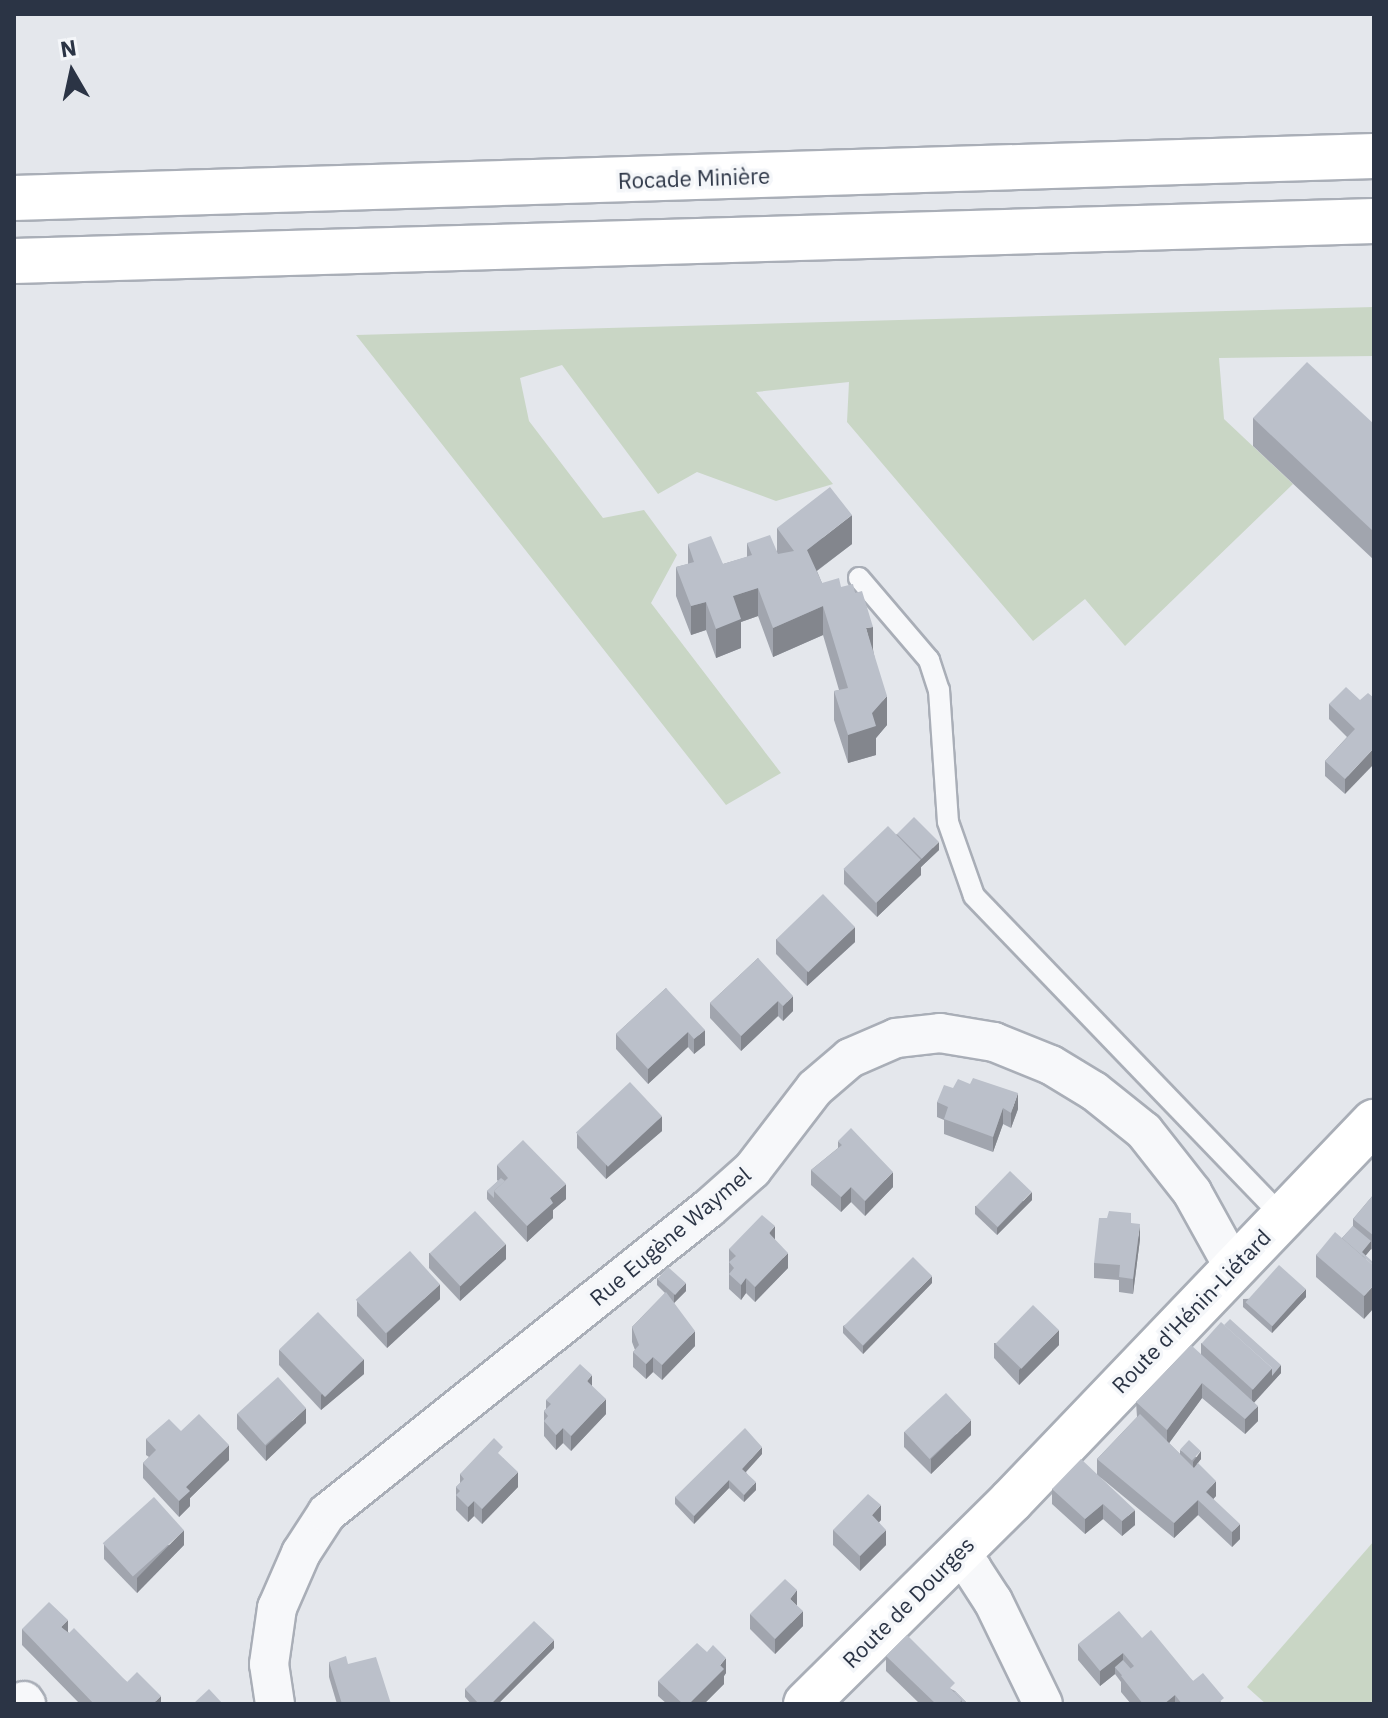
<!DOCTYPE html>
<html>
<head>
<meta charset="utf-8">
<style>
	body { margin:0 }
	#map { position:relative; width:1388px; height:1718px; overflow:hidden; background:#e4e7ec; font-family:"IBM Plex Sans",sans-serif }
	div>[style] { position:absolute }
	.green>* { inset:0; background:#c9d6c5 }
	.roads { filter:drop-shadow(2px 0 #a9aeb7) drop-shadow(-2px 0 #a9aeb7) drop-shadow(0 2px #a9aeb7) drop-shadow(0 -2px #a9aeb7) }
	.lane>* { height:20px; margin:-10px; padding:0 10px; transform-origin:10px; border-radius:10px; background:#f7f8fa }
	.street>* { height:38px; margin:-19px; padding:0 19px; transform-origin:19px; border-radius:19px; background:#f7f8fa }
	.secondary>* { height:44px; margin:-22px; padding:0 22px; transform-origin:22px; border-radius:22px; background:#fff }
	.highway>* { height:44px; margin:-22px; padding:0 22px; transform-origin:22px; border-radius:22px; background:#fff }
	.wall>* { inset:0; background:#a1a5ae }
	.shaded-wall>* { inset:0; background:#83868d }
	.building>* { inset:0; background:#bbc0ca; transform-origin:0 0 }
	span { translate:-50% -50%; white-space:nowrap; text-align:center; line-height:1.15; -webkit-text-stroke:7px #f4f6f9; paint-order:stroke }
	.street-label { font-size:22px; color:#2b3445 }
	.frame { position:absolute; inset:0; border:16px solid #2b3445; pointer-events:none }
	.north { position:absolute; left:32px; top:32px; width:80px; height:80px; -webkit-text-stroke:6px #f4f6f9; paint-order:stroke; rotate:351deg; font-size:22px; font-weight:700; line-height:32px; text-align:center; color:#2b3445 }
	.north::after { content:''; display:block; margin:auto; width:28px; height:36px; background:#2b3445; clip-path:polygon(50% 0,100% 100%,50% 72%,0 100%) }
</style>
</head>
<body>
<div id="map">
	<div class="green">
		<div style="clip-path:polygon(1374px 307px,1374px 356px,1219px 358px,1224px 419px,1293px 484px,1125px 646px,1085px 599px,1033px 641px,847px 422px,849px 382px,756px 392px,833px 484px,776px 501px,697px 472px,658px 494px,562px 365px,520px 378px,529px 421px,603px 518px,644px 510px,677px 555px,651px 603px,781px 773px,726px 805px,356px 335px)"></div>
		<div style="clip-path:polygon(1374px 1541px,1374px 1704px,1266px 1704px,1247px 1687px)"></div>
	</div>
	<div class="roads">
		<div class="lane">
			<div style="left:859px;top:578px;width:108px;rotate:49.5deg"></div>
			<div style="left:929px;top:660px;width:32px;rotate:72deg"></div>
			<div style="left:939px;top:690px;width:132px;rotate:86.1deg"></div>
			<div style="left:948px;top:822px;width:78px;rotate:70.6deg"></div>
			<div style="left:974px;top:896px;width:444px;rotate:46.1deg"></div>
		</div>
		<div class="street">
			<div style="left:953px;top:1556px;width:23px;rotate:34deg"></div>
			<div style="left:972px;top:1569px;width:38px;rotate:57deg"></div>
			<div style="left:993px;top:1601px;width:114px;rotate:64.1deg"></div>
			<div style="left:24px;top:1701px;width:4px;rotate:56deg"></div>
			<div style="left:275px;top:1704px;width:40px;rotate:-98.5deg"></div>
			<div style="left:269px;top:1664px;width:57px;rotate:-81.9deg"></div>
			<div style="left:277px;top:1608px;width:60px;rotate:-66.4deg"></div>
			<div style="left:301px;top:1553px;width:48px;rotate:-57deg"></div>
			<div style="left:327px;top:1513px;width:487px;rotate:-38.6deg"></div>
			<div style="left:708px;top:1209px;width:59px;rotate:-41.6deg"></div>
			<div style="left:752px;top:1170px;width:103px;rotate:-52.5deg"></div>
			<div style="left:815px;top:1088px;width:46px;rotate:-40.6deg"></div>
			<div style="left:850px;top:1058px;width:50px;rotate:-23.5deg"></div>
			<div style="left:896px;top:1038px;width:44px;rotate:-6.5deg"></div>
			<div style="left:940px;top:1033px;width:55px;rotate:9.5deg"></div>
			<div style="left:994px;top:1042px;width:61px;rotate:22deg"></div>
			<div style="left:1051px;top:1065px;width:50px;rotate:31.2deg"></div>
			<div style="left:1094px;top:1091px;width:64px;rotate:38.7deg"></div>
			<div style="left:1144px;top:1131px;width:78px;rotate:51.8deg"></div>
			<div style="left:1192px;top:1192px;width:85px;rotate:61deg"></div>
		</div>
		<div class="secondary">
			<div style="left:806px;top:1704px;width:289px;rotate:-44.7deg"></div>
			<div style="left:1011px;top:1501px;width:525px;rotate:-46.24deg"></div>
		</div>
		<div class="highway">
			<div style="left:14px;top:198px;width:1361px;rotate:-1.77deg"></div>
			<div style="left:14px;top:261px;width:1361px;rotate:-1.68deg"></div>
		</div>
	</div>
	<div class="wall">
		<div style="clip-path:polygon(1253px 418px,1374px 424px,1374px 560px,1253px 446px)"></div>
		<div style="clip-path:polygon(777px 528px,852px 544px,817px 571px,822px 583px,841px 587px,873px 649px,887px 725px,876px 738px,876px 755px,848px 763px,834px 720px,834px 691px,839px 690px,823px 635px,773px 657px,758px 616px,741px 622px,741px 648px,716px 658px,706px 630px,691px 635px,676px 596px,676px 567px,688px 564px,688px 544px,723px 564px,747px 557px,747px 543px,777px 551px)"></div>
		<div style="clip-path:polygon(1360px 700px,1345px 794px,1325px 776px,1325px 761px,1347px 737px,1329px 719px,1329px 704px)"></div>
		<div style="clip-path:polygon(897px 834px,939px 850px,921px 867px,921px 875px,877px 917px,844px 884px,844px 869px)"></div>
		<div style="clip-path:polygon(776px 939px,855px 942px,807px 986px,776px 954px)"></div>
		<div style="clip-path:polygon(758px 958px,793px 1011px,783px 1021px,778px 1016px,741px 1051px,710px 1018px,710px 1003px)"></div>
		<div style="clip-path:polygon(666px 988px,705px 1045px,694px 1054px,688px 1047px,648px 1084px,616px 1049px,616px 1034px)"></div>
		<div style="clip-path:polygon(937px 1102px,1018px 1109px,1011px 1128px,1003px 1124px,993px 1152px,944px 1134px,944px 1120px,937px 1117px)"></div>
		<div style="clip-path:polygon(662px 1131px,606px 1179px,577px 1148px,577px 1133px)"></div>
		<div style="clip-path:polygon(838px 1141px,893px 1187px,865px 1216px,851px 1202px,841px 1212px,811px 1185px,811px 1170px,838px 1148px)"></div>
		<div style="clip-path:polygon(497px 1165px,566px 1199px,553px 1210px,553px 1218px,527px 1242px,487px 1199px,487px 1191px,498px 1181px,497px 1180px)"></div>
		<div style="clip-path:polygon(1374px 1194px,1374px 1251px,1371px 1249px,1366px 1255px,1364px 1319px,1316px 1277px,1316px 1255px,1342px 1238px,1353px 1226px,1353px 1219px)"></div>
		<div style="clip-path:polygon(1032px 1200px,997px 1235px,975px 1214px,975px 1206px)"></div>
		<div style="clip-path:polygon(1131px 1223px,1140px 1239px,1133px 1294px,1119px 1292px,1119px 1280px,1094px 1278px,1094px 1263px)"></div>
		<div style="clip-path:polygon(775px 1240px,788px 1268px,755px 1302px,746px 1293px,741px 1300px,729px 1289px,729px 1249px)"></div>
		<div style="clip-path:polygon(429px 1253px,506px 1259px,460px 1301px,429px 1268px)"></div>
		<div style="clip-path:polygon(657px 1278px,686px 1291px,674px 1303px,695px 1346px,662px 1380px,653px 1372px,646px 1379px,633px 1367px,633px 1352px,635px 1350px,632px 1342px,632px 1327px,665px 1293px,657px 1285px)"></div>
		<div style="clip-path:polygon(932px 1283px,863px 1354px,843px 1333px,843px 1326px)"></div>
		<div style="clip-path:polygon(1306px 1297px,1272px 1333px,1243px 1307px,1243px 1299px)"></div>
		<div style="clip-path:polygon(440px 1299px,387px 1348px,357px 1316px,357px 1301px)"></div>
		<div style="clip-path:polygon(994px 1343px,1059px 1345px,1019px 1385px,994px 1358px)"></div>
		<div style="clip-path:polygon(1201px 1343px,1281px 1373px,1254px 1402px,1258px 1421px,1245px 1434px,1202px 1398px,1169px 1443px,1180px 1454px,1180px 1450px,1201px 1459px,1197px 1464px,1216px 1496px,1213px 1499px,1240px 1539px,1232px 1547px,1198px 1515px,1174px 1538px,1100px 1477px,1135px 1525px,1122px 1536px,1103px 1519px,1085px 1534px,1052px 1504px,1052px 1489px,1097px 1474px,1097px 1459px,1137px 1417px,1136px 1402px,1201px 1354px)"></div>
		<div style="clip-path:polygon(279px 1350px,364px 1374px,321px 1410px,279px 1365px)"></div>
		<div style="clip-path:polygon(592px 1386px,606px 1414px,571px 1451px,563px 1443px,556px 1450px,544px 1436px,544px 1411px,546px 1409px,546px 1400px)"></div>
		<div style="clip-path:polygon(237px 1414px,306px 1423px,266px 1461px,237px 1429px)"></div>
		<div style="clip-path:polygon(181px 1431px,229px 1460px,190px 1498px,190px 1506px,179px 1517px,143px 1478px,143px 1463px,149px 1457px,146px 1455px,146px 1439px)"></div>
		<div style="clip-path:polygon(904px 1432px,971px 1435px,931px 1474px,904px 1447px)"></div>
		<div style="clip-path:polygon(762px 1454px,746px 1472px,756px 1490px,744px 1502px,729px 1488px,694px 1524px,675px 1504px,675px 1497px)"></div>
		<div style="clip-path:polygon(503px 1458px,518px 1487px,482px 1524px,474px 1516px,468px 1522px,456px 1510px,456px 1487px,460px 1483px,460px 1474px)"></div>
		<div style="clip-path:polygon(881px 1520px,879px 1522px,886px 1545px,860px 1571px,833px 1545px,833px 1530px)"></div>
		<div style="clip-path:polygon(104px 1544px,184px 1545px,137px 1593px,104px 1559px)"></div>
		<div style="clip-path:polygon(750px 1614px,803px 1626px,775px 1654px,750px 1629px)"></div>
		<div style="clip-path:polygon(22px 1629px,68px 1632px,127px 1682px,161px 1704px,80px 1704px,22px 1645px)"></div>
		<div style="clip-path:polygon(1142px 1638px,1193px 1681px,1224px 1704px,1131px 1704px,1121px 1692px,1121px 1682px,1115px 1674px,1100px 1686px,1078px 1660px,1078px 1644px)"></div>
		<div style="clip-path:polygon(554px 1648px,498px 1704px,471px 1704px,465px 1697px,465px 1689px)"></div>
		<div style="clip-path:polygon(886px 1656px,955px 1691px,968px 1704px,920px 1704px,886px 1671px)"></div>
		<div style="clip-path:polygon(329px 1662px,348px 1664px,391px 1704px,337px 1704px,329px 1677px)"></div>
		<div style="clip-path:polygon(726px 1673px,724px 1676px,724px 1684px,704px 1704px,667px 1704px,658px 1696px,658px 1681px)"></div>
	</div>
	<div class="shaded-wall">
		<div style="clip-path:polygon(852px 515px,852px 544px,807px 578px,807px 550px)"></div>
		<div style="clip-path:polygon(758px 588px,758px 616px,741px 622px,741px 648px,716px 658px,716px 629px,733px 596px)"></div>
		<div style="clip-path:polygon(706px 602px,706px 630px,691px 635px,691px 606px)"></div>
		<div style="clip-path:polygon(823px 606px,823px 635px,773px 657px,773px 628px)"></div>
		<div style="clip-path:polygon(873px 627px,873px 655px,866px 628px)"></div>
		<div style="clip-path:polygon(887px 696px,887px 725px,876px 738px,876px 755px,848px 763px,848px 735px,872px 713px)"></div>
		<div style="clip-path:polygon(1374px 748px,1374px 764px,1345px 794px,1345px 779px)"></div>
		<div style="clip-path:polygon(939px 842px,939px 850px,921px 867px,921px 875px,877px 917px,877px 902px)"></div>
		<div style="clip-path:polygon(855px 927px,855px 942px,807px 986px,807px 971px)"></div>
		<div style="clip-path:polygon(793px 996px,793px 1011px,783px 1021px,783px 1006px)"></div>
		<div style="clip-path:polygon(778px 1001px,778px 1016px,741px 1051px,741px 1036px)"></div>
		<div style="clip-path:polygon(705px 1030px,705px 1045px,694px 1054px,694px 1039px)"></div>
		<div style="clip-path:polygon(688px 1032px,688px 1047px,648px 1084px,648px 1069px)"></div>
		<div style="clip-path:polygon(1018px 1093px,1018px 1109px,1011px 1128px,1011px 1113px)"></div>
		<div style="clip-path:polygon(1003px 1108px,1003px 1124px,993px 1152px,993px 1137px)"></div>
		<div style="clip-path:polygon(662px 1116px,662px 1131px,606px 1179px,606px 1164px)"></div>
		<div style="clip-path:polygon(893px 1172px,893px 1187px,865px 1216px,865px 1201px)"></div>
		<div style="clip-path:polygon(566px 1184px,566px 1199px,553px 1210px,553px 1218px,527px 1242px,527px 1226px,550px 1198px)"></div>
		<div style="clip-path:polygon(851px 1187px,851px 1202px,841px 1212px,841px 1197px)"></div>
		<div style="clip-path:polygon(1032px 1192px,1032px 1200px,997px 1235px,997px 1228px)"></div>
		<div style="clip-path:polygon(1140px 1224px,1140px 1239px,1133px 1294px,1133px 1279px)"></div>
		<div style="clip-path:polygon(775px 1226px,775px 1242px,769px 1233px)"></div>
		<div style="clip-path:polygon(1371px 1241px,1371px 1249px,1362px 1260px,1362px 1252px)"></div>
		<div style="clip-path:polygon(506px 1244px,506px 1259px,460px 1301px,460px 1286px)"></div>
		<div style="clip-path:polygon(788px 1253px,788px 1268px,755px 1302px,755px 1287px)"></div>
		<div style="clip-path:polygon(932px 1276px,932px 1283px,863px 1354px,863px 1346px)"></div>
		<div style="clip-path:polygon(746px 1278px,746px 1293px,741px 1300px,741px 1285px)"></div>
		<div style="clip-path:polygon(686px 1283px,686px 1291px,674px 1303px,674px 1295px)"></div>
		<div style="clip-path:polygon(440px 1284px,440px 1299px,387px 1348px,387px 1333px)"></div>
		<div style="clip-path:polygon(1374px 1285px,1374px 1308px,1364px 1319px,1364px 1296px)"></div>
		<div style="clip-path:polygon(1306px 1289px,1306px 1297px,1272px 1333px,1272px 1325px)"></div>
		<div style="clip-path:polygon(1059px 1330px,1059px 1345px,1019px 1385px,1019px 1370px)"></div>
		<div style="clip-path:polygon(695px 1331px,695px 1346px,662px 1380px,662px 1365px)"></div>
		<div style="clip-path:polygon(653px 1357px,653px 1372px,646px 1379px,646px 1364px)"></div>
		<div style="clip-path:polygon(364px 1359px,364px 1374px,321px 1410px,321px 1395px)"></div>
		<div style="clip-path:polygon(1281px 1365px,1281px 1373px,1252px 1405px,1252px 1390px,1272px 1368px)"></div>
		<div style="clip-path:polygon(592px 1375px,592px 1390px,587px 1381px)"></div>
		<div style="clip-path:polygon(1202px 1383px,1202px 1398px,1167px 1446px,1167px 1430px)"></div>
		<div style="clip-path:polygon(606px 1399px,606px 1414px,571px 1451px,571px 1436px)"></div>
		<div style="clip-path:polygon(1258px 1406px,1258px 1421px,1245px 1434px,1245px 1419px)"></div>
		<div style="clip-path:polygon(306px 1408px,306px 1423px,266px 1461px,266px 1446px)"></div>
		<div style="clip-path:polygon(971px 1420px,971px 1435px,931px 1474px,931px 1459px)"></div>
		<div style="clip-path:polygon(563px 1428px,563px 1443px,556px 1450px,556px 1435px)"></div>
		<div style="clip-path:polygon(229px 1445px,229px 1460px,190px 1498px,190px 1506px,179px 1517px,179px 1501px,186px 1487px)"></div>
		<div style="clip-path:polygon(762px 1447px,762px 1454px,742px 1476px,742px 1469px)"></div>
		<div style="clip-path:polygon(1201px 1451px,1201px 1459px,1193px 1469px,1193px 1462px)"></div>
		<div style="clip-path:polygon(518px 1472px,518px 1487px,482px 1524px,482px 1509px)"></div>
		<div style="clip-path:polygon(729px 1480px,729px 1488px,694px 1524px,694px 1516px)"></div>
		<div style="clip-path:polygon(1216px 1481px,1216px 1496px,1206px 1507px,1206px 1492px)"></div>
		<div style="clip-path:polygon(756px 1482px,756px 1490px,744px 1502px,744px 1495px)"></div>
		<div style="clip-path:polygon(1198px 1500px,1198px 1515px,1174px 1538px,1174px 1523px)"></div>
		<div style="clip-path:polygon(474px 1501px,474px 1516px,468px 1522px,468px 1507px)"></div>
		<div style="clip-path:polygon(1103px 1504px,1103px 1519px,1085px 1534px,1085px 1519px)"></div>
		<div style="clip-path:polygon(881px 1505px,881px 1520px,872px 1530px,872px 1515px)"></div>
		<div style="clip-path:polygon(1135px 1510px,1135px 1525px,1122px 1536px,1122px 1521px)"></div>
		<div style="clip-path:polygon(1240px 1524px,1240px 1539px,1232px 1547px,1232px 1532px)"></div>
		<div style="clip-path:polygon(184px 1530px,184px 1545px,137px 1593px,137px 1578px)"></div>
		<div style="clip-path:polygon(886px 1530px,886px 1545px,860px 1571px,860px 1556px)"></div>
		<div style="clip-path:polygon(797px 1590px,797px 1606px,790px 1599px)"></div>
		<div style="clip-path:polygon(803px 1611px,803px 1626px,775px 1654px,775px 1639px)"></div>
		<div style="clip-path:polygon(68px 1620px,68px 1636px,61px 1627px)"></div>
		<div style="clip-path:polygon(554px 1640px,554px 1648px,498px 1704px,491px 1704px)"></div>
		<div style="clip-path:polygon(1123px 1653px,1123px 1668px,1115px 1667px,1115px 1674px,1100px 1686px,1100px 1671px)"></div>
		<div style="clip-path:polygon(726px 1658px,726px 1673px,724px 1676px,724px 1684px,704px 1704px,689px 1704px)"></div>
		<div style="clip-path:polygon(1175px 1695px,1175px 1704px,1164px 1704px)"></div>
		<div style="clip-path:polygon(161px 1696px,161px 1704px,153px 1704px)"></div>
	</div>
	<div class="building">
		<div style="clip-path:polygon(1307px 362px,1374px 424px,1374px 532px,1253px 418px)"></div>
		<div style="clip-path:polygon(830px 487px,852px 515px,807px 550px,822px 583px,839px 578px,841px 587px,853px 584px,855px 593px,862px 591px,873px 627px,866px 628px,887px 696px,872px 713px,876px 726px,848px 735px,834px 691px,848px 688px,823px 606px,773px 628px,758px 588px,733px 596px,741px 619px,716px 629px,706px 602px,691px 606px,676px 567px,694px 562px,688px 544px,711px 536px,723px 564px,752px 555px,747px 543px,770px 535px,778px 554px,794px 551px,777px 528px)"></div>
		<div style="clip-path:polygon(1346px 687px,1360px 700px,1368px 693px,1374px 698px,1374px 748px,1345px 779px,1325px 761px,1355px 729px,1329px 704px)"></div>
		<div style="left:914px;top:817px;width:35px;height:24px;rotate:45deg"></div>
		<div style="left:888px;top:826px;width:47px;height:62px;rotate:46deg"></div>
		<div style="left:823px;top:894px;width:46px;height:65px;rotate:46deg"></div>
		<div style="clip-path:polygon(758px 958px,793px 996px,783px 1006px,778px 1001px,741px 1036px,710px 1003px)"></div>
		<div style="clip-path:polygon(666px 988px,705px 1030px,694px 1039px,688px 1032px,648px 1069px,616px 1034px)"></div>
		<div style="clip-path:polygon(973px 1078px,1018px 1093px,1011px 1113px,1003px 1108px,993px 1137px,944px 1119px,948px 1107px,937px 1102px,944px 1085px,953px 1088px,958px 1079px,970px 1084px)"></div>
		<div style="left:630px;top:1082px;width:47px;height:74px;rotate:47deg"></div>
		<div style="clip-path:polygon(851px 1128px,893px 1172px,865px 1201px,851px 1187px,841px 1197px,811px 1170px,842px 1145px,838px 1141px)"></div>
		<div style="clip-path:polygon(523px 1140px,566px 1184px,550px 1198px,553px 1203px,527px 1226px,494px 1191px,508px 1178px,497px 1165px)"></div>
		<div style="left:1010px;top:1171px;width:30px;height:49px;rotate:44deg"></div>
		<div style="clip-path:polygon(501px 1178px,505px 1181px,494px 1191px,494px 1198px,487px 1191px)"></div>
		<div style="clip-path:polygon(1374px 1194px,1374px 1236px,1353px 1219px)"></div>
		<div style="left:475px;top:1211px;width:45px;height:62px;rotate:47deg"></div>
		<div style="clip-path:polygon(1109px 1211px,1131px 1213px,1131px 1223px,1140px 1224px,1133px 1279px,1119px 1277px,1120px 1265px,1094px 1263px,1099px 1218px,1107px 1218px)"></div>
		<div style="clip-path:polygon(762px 1215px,775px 1226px,769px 1233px,788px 1253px,755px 1287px,746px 1278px,741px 1285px,729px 1274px,734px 1268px,729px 1262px,736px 1256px,729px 1249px)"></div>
		<div style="clip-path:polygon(1353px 1226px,1371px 1241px,1362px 1252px,1374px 1263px,1374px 1266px,1342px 1238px)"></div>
		<div style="clip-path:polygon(1335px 1232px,1374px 1266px,1374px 1285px,1364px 1296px,1316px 1255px)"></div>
		<div style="left:410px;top:1251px;width:45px;height:73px;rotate:48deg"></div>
		<div style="left:913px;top:1257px;width:27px;height:98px;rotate:45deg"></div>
		<div style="left:1279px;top:1265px;width:36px;height:50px;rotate:42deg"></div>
		<div style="left:668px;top:1267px;width:24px;height:16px;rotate:42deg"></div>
		<div style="clip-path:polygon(666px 1292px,695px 1331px,662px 1365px,653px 1357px,646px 1364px,633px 1352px,639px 1345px,632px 1327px)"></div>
		<div style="left:1033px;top:1305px;width:36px;height:54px;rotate:44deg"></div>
		<div style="left:318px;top:1312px;width:66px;height:54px;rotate:46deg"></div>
		<div style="clip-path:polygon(1230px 1319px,1281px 1365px,1272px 1376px,1272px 1368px,1224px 1325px)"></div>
		<div style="left:1221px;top:1322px;width:69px;height:29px;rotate:42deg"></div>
		<div style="clip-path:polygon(1191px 1345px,1258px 1406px,1245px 1419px,1202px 1383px,1167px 1430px,1136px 1402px)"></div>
		<div style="clip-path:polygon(580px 1364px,592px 1375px,587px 1381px,606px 1399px,571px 1436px,563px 1428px,556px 1435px,544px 1421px,548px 1416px,544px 1411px,551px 1404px,546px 1400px)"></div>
		<div style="left:278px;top:1377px;width:42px;height:55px;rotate:48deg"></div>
		<div style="left:946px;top:1393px;width:37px;height:57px;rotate:47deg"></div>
		<div style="clip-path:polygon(199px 1414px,229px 1445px,186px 1487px,190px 1491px,179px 1501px,143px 1463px,156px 1450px,146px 1439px,169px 1419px,181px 1431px)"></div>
		<div style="clip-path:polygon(1140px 1414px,1194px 1468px,1198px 1463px,1216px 1481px,1206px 1492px,1240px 1524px,1232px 1532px,1198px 1500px,1174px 1523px,1097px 1459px)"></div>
		<div style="clip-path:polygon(745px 1428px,762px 1447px,742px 1469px,756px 1482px,744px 1495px,729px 1480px,694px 1516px,675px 1497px)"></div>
		<div style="clip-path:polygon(494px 1438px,503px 1447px,498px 1453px,518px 1472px,482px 1509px,474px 1501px,468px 1507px,456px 1495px,460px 1491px,456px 1487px,464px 1479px,460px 1474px)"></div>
		<div style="left:1189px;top:1440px;width:16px;height:13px;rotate:43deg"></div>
		<div style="clip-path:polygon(1081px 1459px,1135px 1510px,1122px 1521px,1103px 1504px,1085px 1519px,1052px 1489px)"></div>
		<div style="clip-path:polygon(868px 1494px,881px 1505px,872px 1515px,886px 1530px,860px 1556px,833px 1530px)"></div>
		<div style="left:154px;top:1497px;width:45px;height:69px;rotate:48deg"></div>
		<div style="clip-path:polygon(785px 1579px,797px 1590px,790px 1599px,803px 1611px,775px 1639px,750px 1614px)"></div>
		<div style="clip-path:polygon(49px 1602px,68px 1620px,61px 1627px,69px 1633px,74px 1628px,127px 1682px,137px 1672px,161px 1696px,153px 1704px,94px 1704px,22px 1629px)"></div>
		<div style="clip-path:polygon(1119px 1611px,1142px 1638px,1151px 1630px,1193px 1681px,1203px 1673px,1224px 1698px,1217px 1704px,1182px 1704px,1175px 1695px,1164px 1704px,1143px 1704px,1121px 1676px,1134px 1666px,1123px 1653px,1100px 1671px,1078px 1644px)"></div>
		<div style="clip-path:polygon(534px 1621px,554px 1640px,491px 1704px,479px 1704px,465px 1689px)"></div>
		<div style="clip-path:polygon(907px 1635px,955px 1683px,950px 1688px,962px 1700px,958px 1704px,936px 1704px,886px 1656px)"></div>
		<div style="clip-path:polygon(697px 1643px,707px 1652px,713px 1645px,726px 1658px,720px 1665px,724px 1669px,689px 1704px,683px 1704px,658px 1681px)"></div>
		<div style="clip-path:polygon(346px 1656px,348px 1664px,376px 1657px,391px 1704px,342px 1704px,329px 1662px)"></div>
		<div style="left:1123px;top:1660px;width:12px;height:11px;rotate:48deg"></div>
		<div style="clip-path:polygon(209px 1689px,223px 1704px,193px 1704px)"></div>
		<div style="clip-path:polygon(955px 1691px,968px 1704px,962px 1704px,962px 1700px,954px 1692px)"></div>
	</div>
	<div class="street-label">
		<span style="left:694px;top:178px;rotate:-2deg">Rocade Minière</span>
		<span style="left:670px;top:1236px;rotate:-40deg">Rue Eugène Waymel</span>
		<span style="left:1191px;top:1311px;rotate:-46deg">Route d'Hénin-Liétard</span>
		<span style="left:908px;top:1602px;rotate:-45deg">Route de Dourges</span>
	</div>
	<div class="frame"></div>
	<div class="north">N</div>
</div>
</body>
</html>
